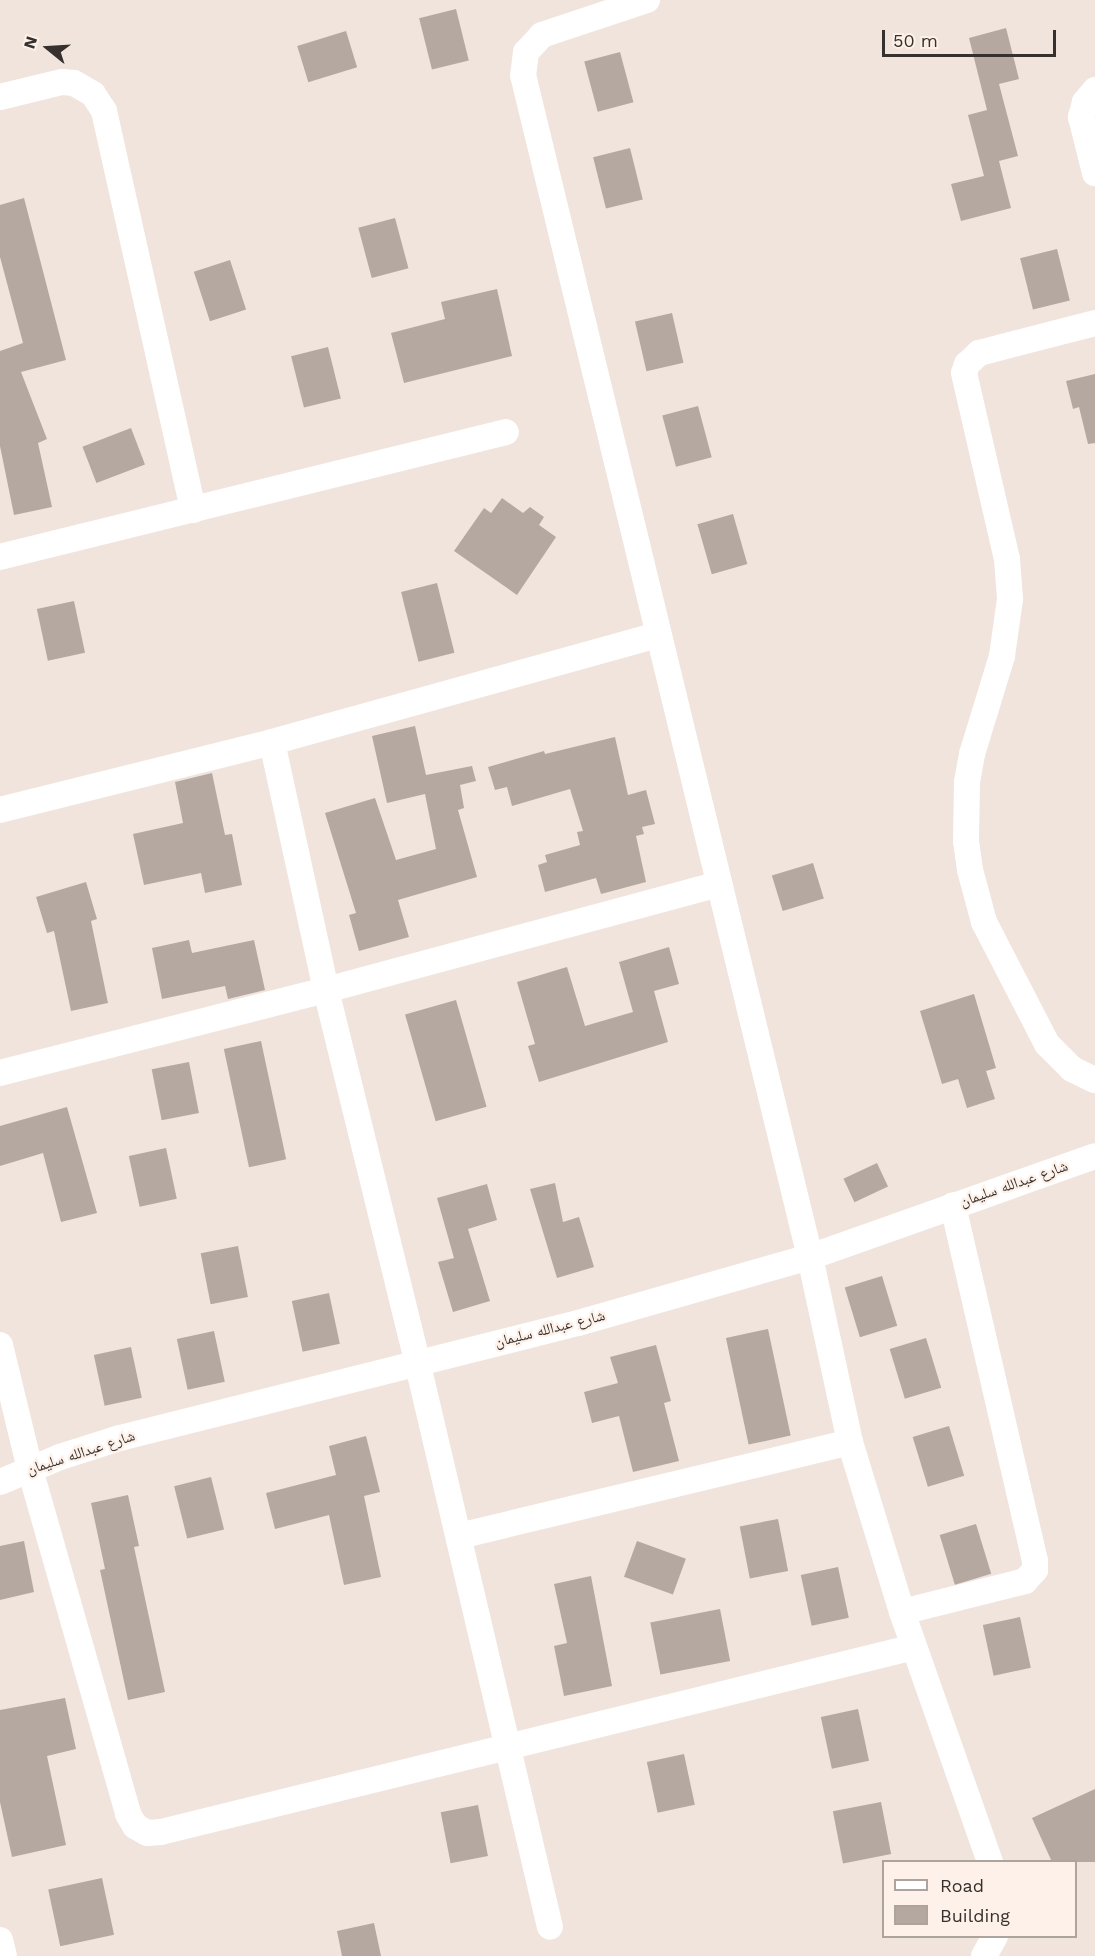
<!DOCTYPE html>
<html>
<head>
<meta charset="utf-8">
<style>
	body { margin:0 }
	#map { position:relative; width:1095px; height:1956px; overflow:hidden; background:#f1e4dc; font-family:"Work Sans","Noto Naskh Arabic",sans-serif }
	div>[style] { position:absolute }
	.building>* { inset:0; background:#b4a8a1; transform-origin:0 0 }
	.street>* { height:26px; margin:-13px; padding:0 13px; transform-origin:13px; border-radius:13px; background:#fff }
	span { translate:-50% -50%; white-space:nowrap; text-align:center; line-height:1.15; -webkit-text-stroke:4.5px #fef1e9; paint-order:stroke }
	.street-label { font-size:15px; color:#36312e }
	.legend { position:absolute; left:882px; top:1860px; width:195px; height:78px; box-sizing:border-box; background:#fef1e9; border:2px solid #aea49e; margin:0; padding:8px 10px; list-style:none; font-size:18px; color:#36312e }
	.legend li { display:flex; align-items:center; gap:12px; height:30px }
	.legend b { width:30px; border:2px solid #aea49e }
	.north { position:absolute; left:18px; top:18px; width:60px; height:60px; -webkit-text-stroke:4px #fef1e9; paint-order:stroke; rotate:288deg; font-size:16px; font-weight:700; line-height:24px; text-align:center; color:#36312e }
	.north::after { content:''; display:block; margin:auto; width:21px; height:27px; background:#36312e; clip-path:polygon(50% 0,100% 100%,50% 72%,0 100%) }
	.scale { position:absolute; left:882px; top:30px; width:174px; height:27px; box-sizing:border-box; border:3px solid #36312e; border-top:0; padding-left:8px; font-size:18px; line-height:21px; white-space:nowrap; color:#36312e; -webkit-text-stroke:4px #fef1e9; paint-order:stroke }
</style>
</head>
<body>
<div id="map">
	<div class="building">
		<div style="left:456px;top:9px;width:53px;height:38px;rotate:76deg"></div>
		<div style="clip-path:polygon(1006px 28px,1019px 79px,999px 84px,1018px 156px,999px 161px,1011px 208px,961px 221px,951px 184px,984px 176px,968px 115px,987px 110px,969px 38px)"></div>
		<div style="left:346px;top:31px;width:38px;height:51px;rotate:73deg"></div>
		<div style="left:620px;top:52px;width:52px;height:37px;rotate:75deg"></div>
		<div style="left:630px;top:148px;width:53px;height:38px;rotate:76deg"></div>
		<div style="clip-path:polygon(24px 198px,66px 360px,21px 372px,47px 439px,38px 443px,52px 507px,14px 515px,0 446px,0 351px,23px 343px,0 257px,0 205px)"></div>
		<div style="left:395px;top:218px;width:52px;height:38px;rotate:75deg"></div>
		<div style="left:1057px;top:249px;width:53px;height:38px;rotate:76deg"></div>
		<div style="left:230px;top:260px;width:52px;height:38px;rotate:72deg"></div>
		<div style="clip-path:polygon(497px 289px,512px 356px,404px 383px,391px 333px,445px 319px,441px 302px)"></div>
		<div style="left:672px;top:313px;width:51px;height:38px;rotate:77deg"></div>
		<div style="left:328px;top:347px;width:53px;height:38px;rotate:76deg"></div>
		<div style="clip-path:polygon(1095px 374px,1095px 443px,1088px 444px,1079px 407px,1073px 409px,1066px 381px)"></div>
		<div style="left:698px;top:406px;width:53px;height:37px;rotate:75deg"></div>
		<div style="left:131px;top:428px;width:39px;height:52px;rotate:69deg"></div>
		<div style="clip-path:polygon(502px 498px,523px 513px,530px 507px,544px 517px,539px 525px,556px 537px,517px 595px,454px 551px,484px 508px,491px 513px)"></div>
		<div style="left:733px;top:514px;width:52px;height:37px;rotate:74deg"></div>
		<div style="left:437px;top:583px;width:72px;height:37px;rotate:76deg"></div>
		<div style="left:74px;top:601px;width:53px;height:38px;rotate:78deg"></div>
		<div style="clip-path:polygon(415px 726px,426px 775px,472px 766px,476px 781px,460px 785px,464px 808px,458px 810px,477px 877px,398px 900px,409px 937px,359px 951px,349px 915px,356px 913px,325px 813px,375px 798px,396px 860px,436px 849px,425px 794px,387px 803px,372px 736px)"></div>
		<div style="clip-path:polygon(615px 737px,628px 795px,646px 790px,655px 824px,642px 827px,644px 834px,636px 836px,646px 882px,601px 894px,596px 878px,545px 892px,538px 865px,547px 862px,545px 855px,580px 845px,577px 832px,583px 831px,570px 789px,512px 806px,507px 787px,495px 790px,488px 767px,544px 751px,545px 754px)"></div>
		<div style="clip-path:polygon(212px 773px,225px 835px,232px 834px,242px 885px,205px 893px,201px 873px,144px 885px,133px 834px,183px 823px,175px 782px)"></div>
		<div style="left:813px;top:863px;width:37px;height:43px;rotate:73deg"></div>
		<div style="clip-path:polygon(86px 882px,97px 919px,91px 921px,108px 1003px,71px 1011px,54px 931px,47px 933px,36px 897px)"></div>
		<div style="clip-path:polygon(189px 940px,192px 953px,254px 940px,265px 990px,228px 999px,225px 986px,162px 999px,152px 948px)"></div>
		<div style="clip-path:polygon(669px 947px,679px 984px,654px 991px,668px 1042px,539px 1082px,528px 1046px,535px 1044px,517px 982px,567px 967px,585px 1026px,633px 1012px,619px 962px)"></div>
		<div style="clip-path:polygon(974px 994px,996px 1068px,986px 1071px,995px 1099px,967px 1108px,958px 1079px,942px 1084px,920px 1011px)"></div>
		<div style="left:456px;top:1000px;width:111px;height:53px;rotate:74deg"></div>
		<div style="left:261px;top:1041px;width:121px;height:38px;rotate:78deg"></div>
		<div style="left:189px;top:1062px;width:52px;height:38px;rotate:79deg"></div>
		<div style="clip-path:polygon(67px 1107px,97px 1213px,61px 1222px,43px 1153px,0 1166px,0 1126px)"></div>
		<div style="left:166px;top:1148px;width:52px;height:38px;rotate:78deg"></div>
		<div style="left:877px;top:1163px;width:26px;height:37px;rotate:65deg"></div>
		<div style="clip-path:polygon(555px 1183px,563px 1222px,579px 1217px,594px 1267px,557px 1278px,530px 1189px)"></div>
		<div style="clip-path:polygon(487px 1184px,497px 1220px,468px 1229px,490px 1301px,453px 1312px,438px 1262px,454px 1258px,437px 1198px)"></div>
		<div style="left:238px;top:1246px;width:52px;height:38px;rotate:79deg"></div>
		<div style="left:882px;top:1276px;width:52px;height:39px;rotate:73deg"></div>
		<div style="left:329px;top:1293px;width:52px;height:38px;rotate:78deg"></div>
		<div style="left:768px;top:1329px;width:109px;height:43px;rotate:78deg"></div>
		<div style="left:214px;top:1331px;width:52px;height:38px;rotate:78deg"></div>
		<div style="left:926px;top:1338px;width:52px;height:38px;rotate:73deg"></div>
		<div style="clip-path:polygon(656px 1345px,671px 1401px,664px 1403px,679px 1461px,633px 1472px,619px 1416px,592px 1423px,584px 1392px,618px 1383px,610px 1357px)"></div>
		<div style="left:131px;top:1347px;width:52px;height:38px;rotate:78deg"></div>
		<div style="left:949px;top:1426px;width:52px;height:38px;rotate:73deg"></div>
		<div style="clip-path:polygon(366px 1436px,380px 1492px,364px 1496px,381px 1577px,344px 1585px,329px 1515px,275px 1529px,266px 1493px,336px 1475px,329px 1446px)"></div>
		<div style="left:211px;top:1477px;width:54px;height:38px;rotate:76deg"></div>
		<div style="clip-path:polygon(128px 1495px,139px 1546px,134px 1547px,165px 1692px,128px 1700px,100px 1570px,105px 1569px,91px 1503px)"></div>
		<div style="left:778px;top:1519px;width:53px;height:39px;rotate:79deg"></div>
		<div style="left:976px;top:1524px;width:52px;height:38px;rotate:73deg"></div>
		<div style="clip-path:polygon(24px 1541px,34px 1592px,0 1600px,0 1546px)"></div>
		<div style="left:637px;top:1541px;width:52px;height:38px;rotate:20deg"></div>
		<div style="left:838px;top:1567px;width:52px;height:38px;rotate:78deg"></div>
		<div style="clip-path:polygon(591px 1576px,612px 1686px,564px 1696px,554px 1646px,567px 1643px,554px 1584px)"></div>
		<div style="left:720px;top:1609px;width:53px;height:71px;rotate:79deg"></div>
		<div style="left:1020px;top:1617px;width:52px;height:38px;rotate:78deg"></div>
		<div style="clip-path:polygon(65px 1698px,76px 1749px,47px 1756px,66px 1845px,12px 1857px,0 1802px,0 1710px)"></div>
		<div style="left:858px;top:1709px;width:53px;height:38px;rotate:78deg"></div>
		<div style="left:684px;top:1754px;width:52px;height:38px;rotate:78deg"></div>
		<div style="clip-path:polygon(1095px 1789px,1095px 1862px,1052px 1862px,1032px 1818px)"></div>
		<div style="left:881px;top:1802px;width:53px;height:49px;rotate:79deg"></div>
		<div style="left:478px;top:1805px;width:52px;height:38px;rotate:79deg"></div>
		<div style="left:102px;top:1878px;width:58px;height:55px;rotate:78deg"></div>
		<div style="clip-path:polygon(374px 1923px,381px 1956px,342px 1956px,337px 1931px)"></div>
	</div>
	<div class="street">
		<div style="left:647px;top:0;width:111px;rotate:161.6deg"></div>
		<div style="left:542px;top:35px;width:23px;rotate:133deg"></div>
		<div style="left:526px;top:52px;width:23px;rotate:97deg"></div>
		<div style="left:523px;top:75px;width:1216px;rotate:76.35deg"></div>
		<div style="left:810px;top:1257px;width:189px;rotate:77.8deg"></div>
		<div style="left:850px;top:1442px;width:178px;rotate:73deg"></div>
		<div style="left:902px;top:1612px;width:265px;rotate:70.6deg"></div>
		<div style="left:1095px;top:90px;width:16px;rotate:130deg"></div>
		<div style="left:1085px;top:102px;width:16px;rotate:105deg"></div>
		<div style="left:1081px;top:117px;width:58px;rotate:76deg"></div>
		<div style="left:0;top:97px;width:64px;rotate:-13.6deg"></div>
		<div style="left:62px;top:82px;width:12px;rotate:5deg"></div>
		<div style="left:74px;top:83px;width:22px;rotate:30deg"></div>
		<div style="left:93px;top:94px;width:20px;rotate:57deg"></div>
		<div style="left:104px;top:111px;width:409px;rotate:77.4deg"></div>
		<div style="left:1095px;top:323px;width:120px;rotate:165.5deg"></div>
		<div style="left:979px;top:353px;width:16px;rotate:137deg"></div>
		<div style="left:967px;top:364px;width:9px;rotate:108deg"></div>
		<div style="left:964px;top:373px;width:191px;rotate:77deg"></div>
		<div style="left:1007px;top:559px;width:40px;rotate:85.7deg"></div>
		<div style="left:1010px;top:599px;width:58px;rotate:98deg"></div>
		<div style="left:1002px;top:656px;width:102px;rotate:107deg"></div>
		<div style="left:972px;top:754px;width:28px;rotate:100deg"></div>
		<div style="left:967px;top:782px;width:59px;rotate:91deg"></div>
		<div style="left:966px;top:841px;width:29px;rotate:82deg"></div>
		<div style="left:970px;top:870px;width:54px;rotate:74.9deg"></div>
		<div style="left:984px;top:922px;width:137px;rotate:62.7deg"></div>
		<div style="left:1047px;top:1044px;width:35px;rotate:45deg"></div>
		<div style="left:1072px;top:1069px;width:25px;rotate:26deg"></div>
		<div style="left:0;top:557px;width:521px;rotate:-13.88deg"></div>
		<div style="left:272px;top:742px;width:254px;rotate:77.7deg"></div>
		<div style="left:326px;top:990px;width:382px;rotate:76.2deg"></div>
		<div style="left:417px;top:1361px;width:581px;rotate:76.78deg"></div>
		<div style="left:0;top:810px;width:280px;rotate:-14deg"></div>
		<div style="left:272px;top:742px;width:401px;rotate:-15.5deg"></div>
		<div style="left:0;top:1073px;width:336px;rotate:-14.3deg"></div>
		<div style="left:326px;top:990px;width:407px;rotate:-15.1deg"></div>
		<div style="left:0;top:1345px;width:128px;rotate:76.4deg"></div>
		<div style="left:30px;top:1469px;width:359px;rotate:74.1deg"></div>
		<div style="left:128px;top:1814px;width:14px;rotate:60deg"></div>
		<div style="left:135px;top:1826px;width:14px;rotate:30deg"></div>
		<div style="left:147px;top:1833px;width:14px;rotate:-4deg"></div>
		<div style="left:161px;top:1832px;width:775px;rotate:-13.8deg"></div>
		<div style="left:0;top:1482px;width:65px;rotate:-22.6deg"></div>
		<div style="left:60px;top:1457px;width:63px;rotate:-17.6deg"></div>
		<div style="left:120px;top:1438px;width:472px;rotate:-14.1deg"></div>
		<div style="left:578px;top:1323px;width:241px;rotate:-15.9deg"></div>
		<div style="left:810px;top:1257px;width:302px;rotate:-19.5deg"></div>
		<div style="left:459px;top:1536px;width:402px;rotate:-13.5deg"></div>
		<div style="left:902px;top:1612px;width:127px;rotate:-14.1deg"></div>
		<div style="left:1025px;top:1581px;width:15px;rotate:-48deg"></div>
		<div style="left:1035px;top:1570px;width:9px;rotate:-90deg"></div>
		<div style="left:1035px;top:1561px;width:365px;rotate:-103deg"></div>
		<div style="left:0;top:1940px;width:16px;rotate:76deg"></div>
		<div style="left:984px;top:1956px;width:23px;rotate:-61deg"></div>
	</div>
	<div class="street-label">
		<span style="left:1014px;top:1184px;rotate:-19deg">شارع عبدالله سليمان</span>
		<span style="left:550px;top:1329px;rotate:-14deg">شارع عبدالله سليمان</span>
		<span style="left:81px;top:1453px;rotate:-18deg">شارع عبدالله سليمان</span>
	</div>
	<ul class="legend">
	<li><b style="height:8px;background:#fff"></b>Road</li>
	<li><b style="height:16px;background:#b4a8a1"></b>Building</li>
	</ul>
	<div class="north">N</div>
	<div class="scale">50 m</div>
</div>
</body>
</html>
